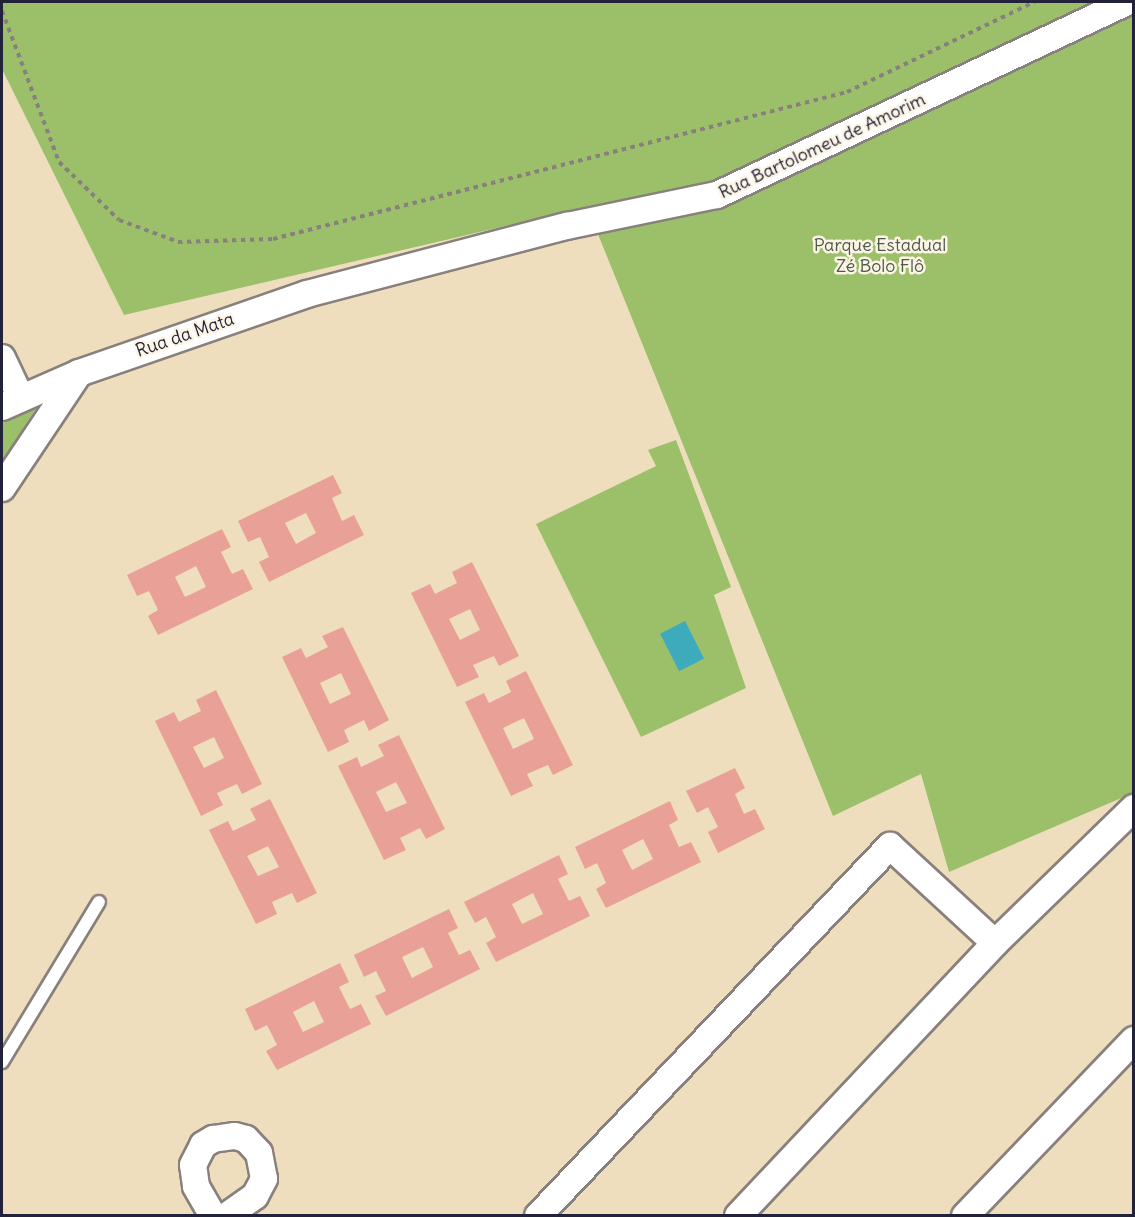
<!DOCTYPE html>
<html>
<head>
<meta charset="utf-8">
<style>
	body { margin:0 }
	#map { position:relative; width:1135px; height:1217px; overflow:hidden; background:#eedebd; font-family:Delius,sans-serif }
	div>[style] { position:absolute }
	.green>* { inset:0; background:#9cc069 }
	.water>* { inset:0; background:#3eabbd; transform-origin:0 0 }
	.building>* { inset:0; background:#e9a197 }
	.path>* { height:4px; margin-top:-2px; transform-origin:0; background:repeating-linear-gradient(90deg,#88807c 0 4.5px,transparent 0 9px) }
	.roads { filter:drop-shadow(2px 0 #88807c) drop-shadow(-2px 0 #88807c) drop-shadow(0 2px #88807c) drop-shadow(0 -2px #88807c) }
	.lane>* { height:12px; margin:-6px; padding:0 6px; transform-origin:6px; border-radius:6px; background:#fff }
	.street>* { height:26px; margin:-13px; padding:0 13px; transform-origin:13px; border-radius:13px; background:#fff }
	span { translate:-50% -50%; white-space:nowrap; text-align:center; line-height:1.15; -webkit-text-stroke:5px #fcf5e5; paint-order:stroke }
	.street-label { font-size:18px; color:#22223b }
	.park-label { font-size:18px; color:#4d594b }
	.frame { position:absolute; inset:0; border:3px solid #22223b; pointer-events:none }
</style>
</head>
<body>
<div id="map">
	<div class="green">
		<div style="clip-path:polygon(2px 2px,1133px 2px,1133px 793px,949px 872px,921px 774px,833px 816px,587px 207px,124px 315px,2px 69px)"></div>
		<div style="clip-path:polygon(40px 402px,2px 462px,2px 421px)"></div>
		<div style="clip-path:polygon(676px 440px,731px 587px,714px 595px,746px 688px,641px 737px,536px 524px,656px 466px,648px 450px)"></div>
	</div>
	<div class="water">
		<div style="left:685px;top:621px;width:42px;height:28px;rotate:63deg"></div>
	</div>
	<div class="building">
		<div style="clip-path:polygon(evenodd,333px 475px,342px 493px,332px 498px,342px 521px,354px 515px,364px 535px,269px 582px,259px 562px,269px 557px,260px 537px,248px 542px,238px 521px,333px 475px,306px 513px,316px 533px,296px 544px,285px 523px,306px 513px)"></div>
		<div style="clip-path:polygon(evenodd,222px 529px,231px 547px,221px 552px,232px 574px,243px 569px,253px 589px,158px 635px,148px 616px,158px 610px,149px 591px,137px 596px,127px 575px,222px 529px,196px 566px,206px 587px,185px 597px,175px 577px,196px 566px)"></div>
		<div style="clip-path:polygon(evenodd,472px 562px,519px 656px,499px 666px,494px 656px,473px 665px,479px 677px,457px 687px,411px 593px,430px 584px,435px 594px,457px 583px,452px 572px,472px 562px,470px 609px,480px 630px,460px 640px,449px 619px,470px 609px)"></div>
		<div style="clip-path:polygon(evenodd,343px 627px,389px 720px,369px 731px,364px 720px,344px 730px,349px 742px,328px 752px,282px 657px,301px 648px,306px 658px,328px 647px,322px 636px,343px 627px,341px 673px,351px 694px,330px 704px,320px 683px,341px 673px)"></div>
		<div style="clip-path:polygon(evenodd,526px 671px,573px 765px,553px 775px,548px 765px,527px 774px,533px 786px,511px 796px,465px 702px,484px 693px,489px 703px,511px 692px,506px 681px,526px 671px,524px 718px,534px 739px,513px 749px,503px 728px,524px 718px)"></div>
		<div style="clip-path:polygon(evenodd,216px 690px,262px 784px,242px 794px,237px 784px,217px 793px,223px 805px,201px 816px,155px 721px,174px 712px,179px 722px,201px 711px,196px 700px,216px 690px,214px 737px,224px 758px,204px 768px,193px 747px,214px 737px)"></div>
		<div style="clip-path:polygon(evenodd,399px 735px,445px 829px,426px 839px,420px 828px,400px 838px,406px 850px,384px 860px,338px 766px,357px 757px,361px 767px,384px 756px,378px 745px,399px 735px,396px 782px,407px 803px,386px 812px,376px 792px,396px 782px)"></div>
		<div style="clip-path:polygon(735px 768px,745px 788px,735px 794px,744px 814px,755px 809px,765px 829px,718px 853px,708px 832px,718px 827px,708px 807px,697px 813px,686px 791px)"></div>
		<div style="clip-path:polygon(evenodd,270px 799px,317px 893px,297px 903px,292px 893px,272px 902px,277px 914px,256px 924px,209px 830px,228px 821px,233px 831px,256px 820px,250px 809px,270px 799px,268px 846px,279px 867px,258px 876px,247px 856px,268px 846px)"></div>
		<div style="clip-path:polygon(evenodd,670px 801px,678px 820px,669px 825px,679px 847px,691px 842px,701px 862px,606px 908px,596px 889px,606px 883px,597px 863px,585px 869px,575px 847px,670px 801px,643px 839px,653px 859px,632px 870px,622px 850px,643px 839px)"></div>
		<div style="clip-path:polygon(evenodd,559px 855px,568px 874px,558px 879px,569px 901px,580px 896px,590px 916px,496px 962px,486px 943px,496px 937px,486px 917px,475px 923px,464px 902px,559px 855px,533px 893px,543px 914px,522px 924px,512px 904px,533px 893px)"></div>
		<div style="clip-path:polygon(evenodd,449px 909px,458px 928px,448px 933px,459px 955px,470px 950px,480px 969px,386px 1016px,375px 996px,386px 991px,376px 971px,364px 977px,354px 955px,449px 909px,423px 947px,433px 967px,412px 978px,402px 957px,423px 947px)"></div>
		<div style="clip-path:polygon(evenodd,340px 963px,349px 982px,339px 987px,350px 1009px,361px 1004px,371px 1024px,277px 1070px,266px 1051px,277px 1045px,267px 1025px,255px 1031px,245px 1009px,340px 963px,314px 1001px,324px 1022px,303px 1032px,293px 1012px,314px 1001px)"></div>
	</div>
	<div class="path">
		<div style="left:2px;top:11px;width:161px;rotate:69.3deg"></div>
		<div style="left:59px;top:162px;width:83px;rotate:44deg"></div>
		<div style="left:119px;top:220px;width:63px;rotate:20.4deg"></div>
		<div style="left:178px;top:242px;width:95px;rotate:-1.8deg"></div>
		<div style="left:273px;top:239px;width:593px;rotate:-14.36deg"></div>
		<div style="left:847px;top:92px;width:208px;rotate:-25.7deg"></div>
	</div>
	<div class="roads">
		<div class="lane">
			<div style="left:2px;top:1062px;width:187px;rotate:-58.8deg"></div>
		</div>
		<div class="street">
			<div style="left:2px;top:358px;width:44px;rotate:64.6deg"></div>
			<div style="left:2px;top:407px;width:84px;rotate:-23.8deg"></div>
			<div style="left:79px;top:373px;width:241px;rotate:-19.1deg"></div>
			<div style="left:307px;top:294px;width:269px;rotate:-14.7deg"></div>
			<div style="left:567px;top:226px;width:153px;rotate:-11.7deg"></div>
			<div style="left:717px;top:195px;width:454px;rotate:-25.2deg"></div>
			<div style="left:2px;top:488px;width:138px;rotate:-56.2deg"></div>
			<div style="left:213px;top:1216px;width:34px;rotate:-120deg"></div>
			<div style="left:196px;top:1186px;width:21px;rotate:-98deg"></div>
			<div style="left:193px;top:1165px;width:22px;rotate:-63deg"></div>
			<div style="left:203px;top:1145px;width:12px;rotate:-31deg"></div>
			<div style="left:213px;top:1139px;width:22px;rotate:-8deg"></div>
			<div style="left:235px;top:1136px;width:11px;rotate:15deg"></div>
			<div style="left:246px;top:1139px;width:19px;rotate:47deg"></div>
			<div style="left:259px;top:1153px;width:26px;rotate:79deg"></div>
			<div style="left:264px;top:1179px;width:19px;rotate:118deg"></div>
			<div style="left:255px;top:1196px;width:35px;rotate:145deg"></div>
			<div style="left:538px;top:1216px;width:511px;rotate:-46.43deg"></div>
			<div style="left:890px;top:846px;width:143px;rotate:42.7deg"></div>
			<div style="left:738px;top:1216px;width:375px;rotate:-46.7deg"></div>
			<div style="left:995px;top:943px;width:194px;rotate:-44.2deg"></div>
			<div style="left:965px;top:1216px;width:244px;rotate:-46.2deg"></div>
		</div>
	</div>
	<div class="street-label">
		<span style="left:822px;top:146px;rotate:-25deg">Rua Bartolomeu de Amorim</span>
		<span style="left:185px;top:335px;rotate:-19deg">Rua da Mata</span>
	</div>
	<div class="park-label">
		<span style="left:880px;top:256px">Parque Estadual<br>Zé Bolo Flô</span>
	</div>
	<div class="frame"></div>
</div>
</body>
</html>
